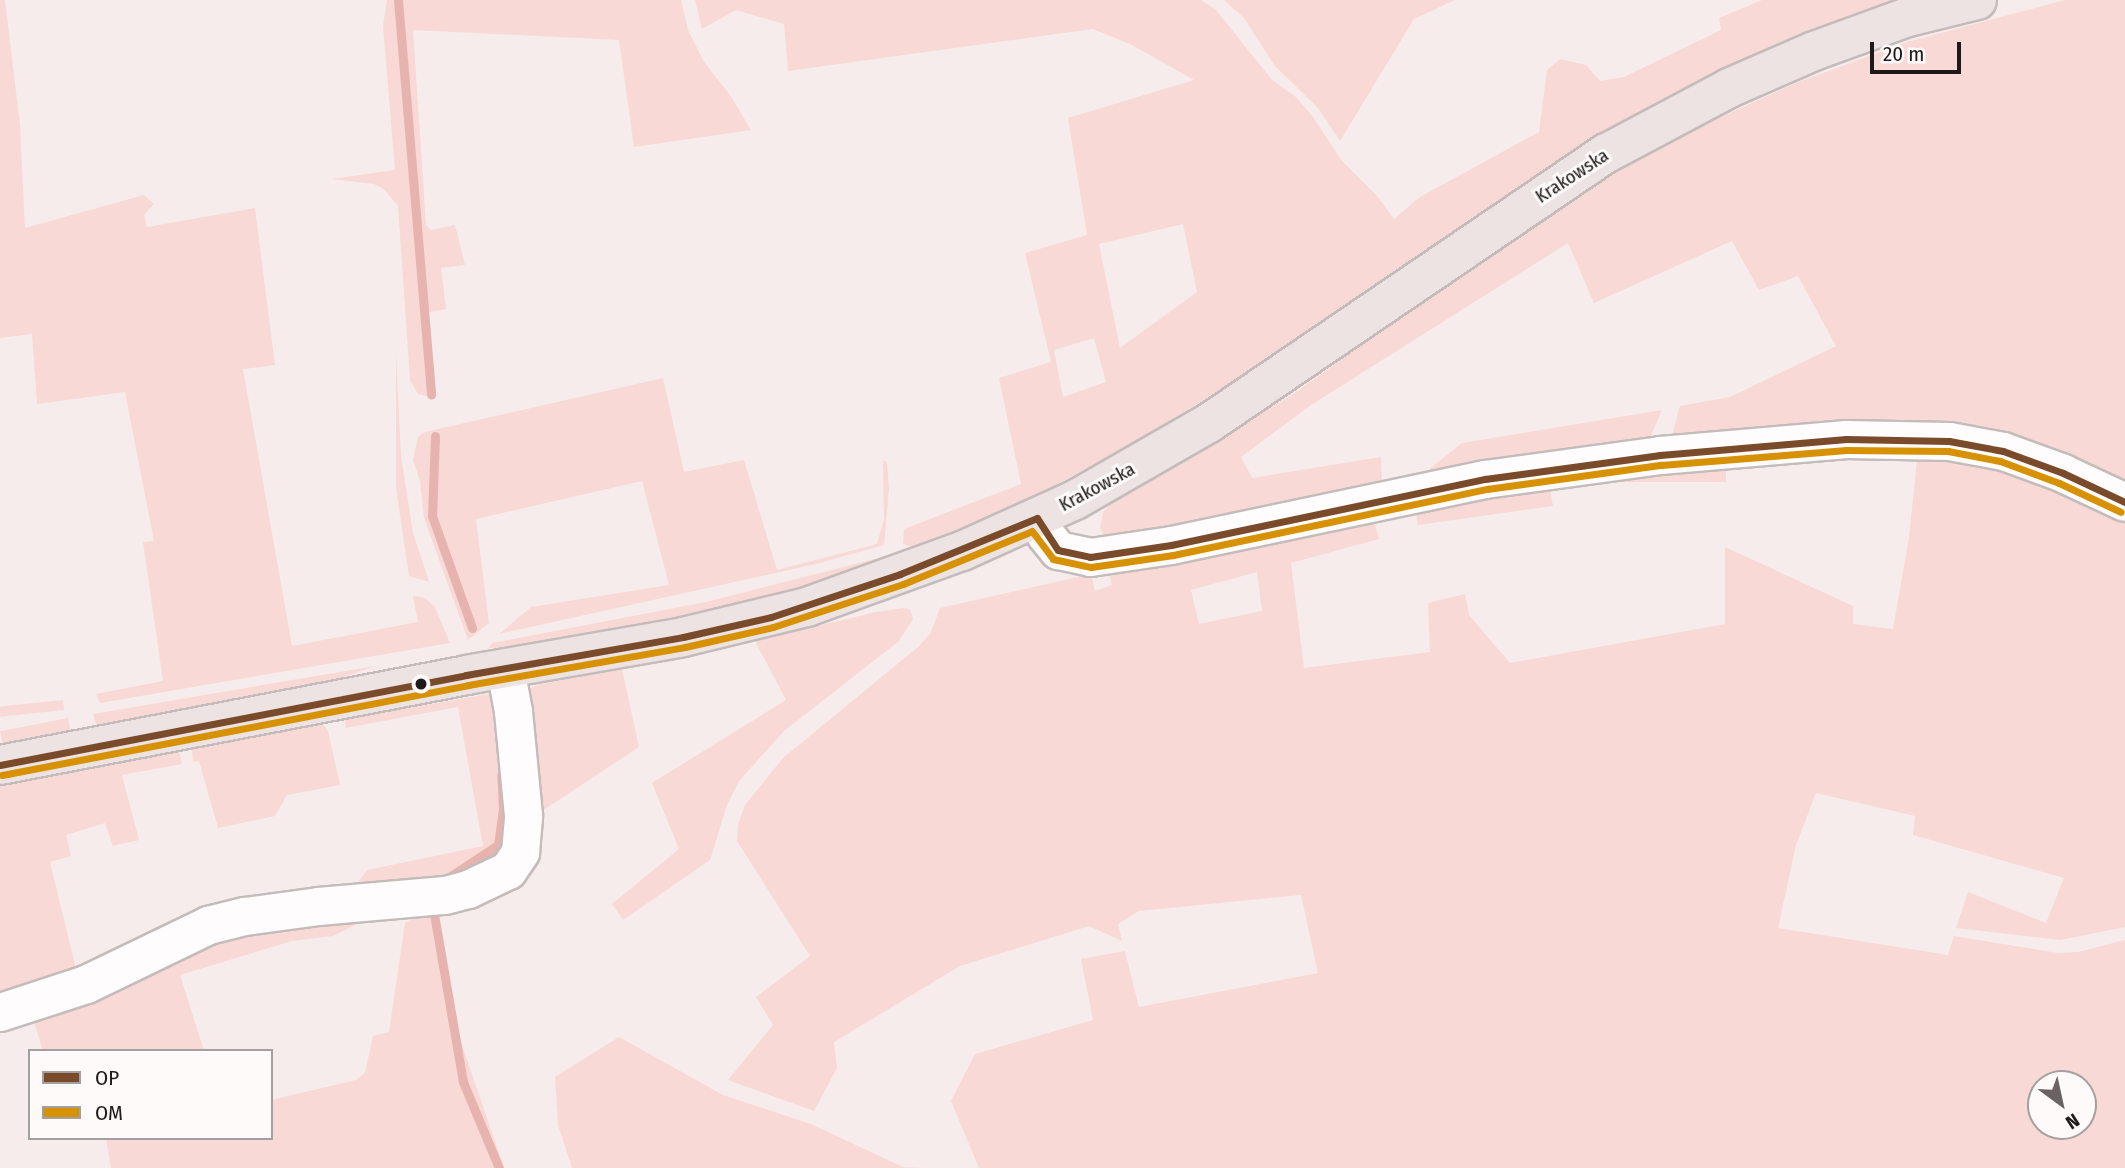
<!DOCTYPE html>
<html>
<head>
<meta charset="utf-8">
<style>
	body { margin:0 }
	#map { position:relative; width:2125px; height:1168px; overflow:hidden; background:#f6eceb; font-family:"Fira Sans Condensed",sans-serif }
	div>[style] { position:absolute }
	.green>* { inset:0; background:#f9d9d5; transform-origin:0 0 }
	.stream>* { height:9px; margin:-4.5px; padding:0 4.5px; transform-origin:4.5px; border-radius:4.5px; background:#e7b3ae }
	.roads { filter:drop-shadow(2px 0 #c3bcbb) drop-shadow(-2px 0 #c3bcbb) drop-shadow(0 2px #c3bcbb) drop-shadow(0 -2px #c3bcbb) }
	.minor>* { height:37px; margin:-18.5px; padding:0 18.5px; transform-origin:18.5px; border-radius:18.5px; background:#fefcfc }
	.major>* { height:38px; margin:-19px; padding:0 19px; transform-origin:19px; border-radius:19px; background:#ece3e2 }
	.bus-1>* { height:7px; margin:-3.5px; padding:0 3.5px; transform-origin:3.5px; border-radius:3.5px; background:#7a4b2a }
	.bus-2>* { height:7px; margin:-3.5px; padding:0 3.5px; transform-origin:3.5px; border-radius:3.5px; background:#d79104 }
	.dots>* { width:19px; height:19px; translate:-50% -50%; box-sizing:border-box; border:4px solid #fdfaf9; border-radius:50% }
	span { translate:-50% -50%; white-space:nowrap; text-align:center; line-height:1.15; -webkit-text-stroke:6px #fdfaf9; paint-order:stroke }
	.street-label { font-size:19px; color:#1f1919 }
	.legend { position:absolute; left:28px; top:1049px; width:245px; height:91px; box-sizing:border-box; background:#fdfaf9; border:2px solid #a4a09f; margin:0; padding:9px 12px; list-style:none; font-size:21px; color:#1f1919 }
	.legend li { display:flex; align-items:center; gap:14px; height:35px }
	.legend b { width:35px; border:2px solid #a4a09f }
	.north { position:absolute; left:2027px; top:1070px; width:70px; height:70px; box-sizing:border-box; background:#fdfaf9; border:2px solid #a4a09f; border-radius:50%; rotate:147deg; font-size:19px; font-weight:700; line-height:28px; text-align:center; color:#1f1919 }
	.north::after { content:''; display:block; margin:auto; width:24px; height:32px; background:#6a6362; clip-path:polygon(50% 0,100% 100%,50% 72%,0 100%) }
	.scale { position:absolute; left:1870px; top:42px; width:91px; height:32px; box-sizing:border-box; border:4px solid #1f1919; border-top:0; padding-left:9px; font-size:21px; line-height:24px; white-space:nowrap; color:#1f1919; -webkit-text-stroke:5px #fdfaf9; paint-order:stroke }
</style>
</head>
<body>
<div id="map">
	<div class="green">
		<div style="clip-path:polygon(0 0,5px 0,20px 125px,25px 228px,144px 195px,154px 204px,144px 215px,147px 227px,255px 208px,275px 365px,243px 369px,292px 646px,418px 622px,413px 596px,425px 598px,435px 607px,450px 643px,100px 703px,96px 694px,163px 681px,143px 542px,154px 541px,125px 392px,37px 404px,32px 334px,0 338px)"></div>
		<div style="clip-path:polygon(387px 0,681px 0,688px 30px,704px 62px,730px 95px,751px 130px,634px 147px,619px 40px,413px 30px,426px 225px,431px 230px,455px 225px,465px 265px,441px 268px,446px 309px,429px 312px,436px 394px,425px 396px,418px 394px,410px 380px,398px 206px,384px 189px,374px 184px,331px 179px,395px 170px,383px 26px)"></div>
		<div style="clip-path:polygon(evenodd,695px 0,1201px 0,1216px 10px,1272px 80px,1296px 97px,1313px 117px,1342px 161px,1378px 197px,1394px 219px,1420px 197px,1539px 132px,1547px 70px,1560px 59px,1586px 65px,1600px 81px,1624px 77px,1721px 30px,1719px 18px,1762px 0,1907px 0,1685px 91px,1569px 155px,1283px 352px,1139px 439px,1027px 501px,919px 549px,903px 544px,904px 529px,1021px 484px,999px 378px,1051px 362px,1025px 253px,1087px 235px,1068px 118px,1194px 80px,1132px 45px,1093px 29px,788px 71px,784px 24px,736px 10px,702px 29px,695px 0,1183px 224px,1197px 292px,1120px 348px,1099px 244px,1183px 224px,695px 0,1094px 338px,1106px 382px,1063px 397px,1054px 350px,1094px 338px)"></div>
		<div style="clip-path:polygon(1224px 0,1455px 0,1414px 19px,1340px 141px,1318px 108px,1274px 65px,1244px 18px)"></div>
		<div style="clip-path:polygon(2065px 0,2125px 0,2125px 492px,2042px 450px,1671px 439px,1680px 406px,1730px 397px,1836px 346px,1798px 276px,1759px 290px,1732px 241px,1594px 303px,1568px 243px,1311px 405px,1241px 457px,1252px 478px,1381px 457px,1382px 484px,1114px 538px,1103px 534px,1100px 528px,1103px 512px,1112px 502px,1292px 395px,1539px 218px,1681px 135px,1796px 83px,1907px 42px)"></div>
		<div style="clip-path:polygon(396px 354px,401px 456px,413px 533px,429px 582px,409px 576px,396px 488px)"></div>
		<div style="clip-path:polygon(663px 378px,684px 472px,744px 460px,777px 570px,877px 544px,884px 519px,883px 460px,887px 462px,889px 489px,884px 545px,816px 564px,499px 634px,531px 607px,669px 585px,642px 481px,476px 519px,489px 623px,468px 640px,424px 518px,420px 481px,413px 460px,418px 437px,425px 432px)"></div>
		<div style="clip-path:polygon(1662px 410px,1650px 438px,1428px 474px,1427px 471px,1462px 443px)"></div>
		<div style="clip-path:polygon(evenodd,1918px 451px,1954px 457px,2024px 475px,2125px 522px,2125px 927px,2060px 940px,1956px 928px,1968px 892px,2046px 923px,2064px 878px,1913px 835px,1915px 816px,1816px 793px,1796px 845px,1778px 928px,1948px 955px,1954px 936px,2058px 953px,2078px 952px,2125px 940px,2125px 1168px,979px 1168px,951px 1101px,975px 1054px,1093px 1020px,1081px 959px,1125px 951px,1139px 1007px,1318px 973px,1301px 895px,1139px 911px,1118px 924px,1122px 941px,1089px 926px,960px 966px,834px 1042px,837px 1068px,814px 1111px,728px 1080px,773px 1025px,756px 997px,810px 956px,737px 841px,738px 825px,745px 805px,783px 758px,918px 647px,930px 634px,940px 608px,1091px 574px,1095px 591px,1112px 585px,1108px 569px,1374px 521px,1379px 539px,1291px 563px,1304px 668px,1430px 652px,1428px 603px,1465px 594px,1469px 615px,1510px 663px,1725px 624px,1725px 547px,1853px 606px,1853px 624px,1893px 629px,1909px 537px,1918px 451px,1257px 572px,1262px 611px,1199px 624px,1191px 590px,1257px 572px,1918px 451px,2041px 1084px,2083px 1084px,2083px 1126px,2041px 1126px,2041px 1084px)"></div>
		<div style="left:1726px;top:461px;width:21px;height:119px;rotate:90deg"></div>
		<div style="clip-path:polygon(1549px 483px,1553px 506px,1418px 525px,1416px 514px,1485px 493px)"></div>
		<div style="clip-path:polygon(879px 558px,876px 562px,819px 582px,753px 601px,533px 646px,489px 648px,492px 643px,706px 602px)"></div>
		<div style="clip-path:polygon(904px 608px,910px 609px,913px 619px,899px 641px,784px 731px,739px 781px,727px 805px,710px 860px,623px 920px,612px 904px,679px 849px,652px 783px,786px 700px,755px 641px,876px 612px)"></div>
		<div style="clip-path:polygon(375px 666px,324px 684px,97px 727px,93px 714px)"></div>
		<div style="clip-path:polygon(622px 669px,639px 747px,533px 817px,525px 692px,536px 685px)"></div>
		<div style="clip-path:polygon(489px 694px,496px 696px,518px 811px,493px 869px,348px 896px,367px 870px,483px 846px,458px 707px,346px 728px,345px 719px)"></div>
		<div style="left:63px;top:700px;width:10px;height:64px;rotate:84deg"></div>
		<div style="left:68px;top:718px;width:15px;height:69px;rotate:79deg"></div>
		<div style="clip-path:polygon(323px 724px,328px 731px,340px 785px,287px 795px,275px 816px,218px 828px,199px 761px,193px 762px,192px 748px)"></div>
		<div style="clip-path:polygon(179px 751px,182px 764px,122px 775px,139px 840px,113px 846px,105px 823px,66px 835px,71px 856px,50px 862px,76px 969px,0 1006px,0 783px)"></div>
		<div style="clip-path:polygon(442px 901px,436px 914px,459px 1036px,504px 1168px,111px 1168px,106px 1138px,271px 1138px,271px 1100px,356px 1080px,365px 1073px,373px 1036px,389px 1032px,405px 923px)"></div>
		<div style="clip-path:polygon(386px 910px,333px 936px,292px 941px,180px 975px,204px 1051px,43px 1051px,31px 1011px,213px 930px)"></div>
		<div style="clip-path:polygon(619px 1037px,723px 1095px,811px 1124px,903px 1167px,922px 1168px,572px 1168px,558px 1125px,555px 1077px)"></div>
	</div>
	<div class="stream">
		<div style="left:398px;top:0;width:396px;rotate:85.2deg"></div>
		<div style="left:435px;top:436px;width:80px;rotate:92.1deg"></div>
		<div style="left:432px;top:516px;width:119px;rotate:70.3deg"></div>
		<div style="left:443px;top:881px;width:66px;rotate:-33.2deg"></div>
		<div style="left:498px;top:845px;width:37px;rotate:-82deg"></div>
		<div style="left:503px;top:808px;width:33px;rotate:-93deg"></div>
		<div style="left:434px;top:914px;width:170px;rotate:80.2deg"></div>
		<div style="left:463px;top:1082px;width:93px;rotate:67.3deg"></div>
	</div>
	<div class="roads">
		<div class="minor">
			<div style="left:1037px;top:518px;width:18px;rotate:63deg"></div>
			<div style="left:1045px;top:534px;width:21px;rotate:51deg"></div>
			<div style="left:1058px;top:550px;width:33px;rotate:12deg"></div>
			<div style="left:1090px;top:557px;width:82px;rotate:-8.4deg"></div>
			<div style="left:1171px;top:545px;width:321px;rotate:-11.9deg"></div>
			<div style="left:1485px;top:479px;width:177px;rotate:-7.8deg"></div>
			<div style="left:1660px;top:455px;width:187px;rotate:-4.9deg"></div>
			<div style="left:1846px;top:439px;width:103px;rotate:1.1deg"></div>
			<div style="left:1949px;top:441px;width:55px;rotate:10.5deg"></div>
			<div style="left:2003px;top:451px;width:64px;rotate:20.1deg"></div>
			<div style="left:2063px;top:473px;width:68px;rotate:25.1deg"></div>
			<div style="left:0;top:1012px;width:90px;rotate:-18deg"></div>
			<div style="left:86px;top:984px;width:136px;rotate:-25.8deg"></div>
			<div style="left:208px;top:925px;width:38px;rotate:-14deg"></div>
			<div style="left:245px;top:916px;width:74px;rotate:-7.8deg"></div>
			<div style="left:318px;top:906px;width:127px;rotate:-5deg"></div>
			<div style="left:445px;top:895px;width:24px;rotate:-15deg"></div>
			<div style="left:468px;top:889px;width:44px;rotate:-25.4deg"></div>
			<div style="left:508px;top:870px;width:22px;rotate:-56deg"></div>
			<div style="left:520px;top:852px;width:37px;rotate:-85deg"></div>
			<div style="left:523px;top:815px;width:104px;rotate:-95.5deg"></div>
			<div style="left:513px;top:711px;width:44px;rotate:-100.5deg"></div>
		</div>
		<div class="major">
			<div style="left:0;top:765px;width:475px;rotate:-10.9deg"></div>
			<div style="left:466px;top:675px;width:220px;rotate:-9.9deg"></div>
			<div style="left:683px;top:637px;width:128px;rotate:-13.6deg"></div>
			<div style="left:807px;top:607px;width:165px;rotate:-19.9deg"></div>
			<div style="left:962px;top:551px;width:124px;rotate:-24.3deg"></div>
			<div style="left:1075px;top:500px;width:155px;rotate:-29.9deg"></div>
			<div style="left:1209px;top:423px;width:481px;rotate:-34.2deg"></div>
			<div style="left:1607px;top:153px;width:138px;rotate:-28deg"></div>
			<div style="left:1729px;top:88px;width:93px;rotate:-23.5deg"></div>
			<div style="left:1814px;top:51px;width:100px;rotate:-19.9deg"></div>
			<div style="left:1908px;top:17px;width:71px;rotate:-13.8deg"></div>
		</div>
	</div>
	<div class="bus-1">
		<div style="left:1037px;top:518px;width:38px;rotate:57deg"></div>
		<div style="left:1058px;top:550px;width:33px;rotate:12deg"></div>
		<div style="left:1090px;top:557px;width:82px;rotate:-8.4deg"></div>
		<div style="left:1171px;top:545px;width:321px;rotate:-11.9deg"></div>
		<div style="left:1485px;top:479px;width:177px;rotate:-7.8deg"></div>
		<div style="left:1660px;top:455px;width:187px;rotate:-4.9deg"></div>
		<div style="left:1846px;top:439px;width:103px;rotate:1.1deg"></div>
		<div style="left:1949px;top:441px;width:55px;rotate:10.5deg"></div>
		<div style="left:2003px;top:451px;width:64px;rotate:20.1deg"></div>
		<div style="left:2063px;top:473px;width:68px;rotate:25.1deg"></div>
		<div style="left:0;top:765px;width:475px;rotate:-10.9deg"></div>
		<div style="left:466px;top:675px;width:220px;rotate:-9.9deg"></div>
		<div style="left:683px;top:637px;width:90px;rotate:-12.8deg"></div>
		<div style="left:771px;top:617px;width:136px;rotate:-18.4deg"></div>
		<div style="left:900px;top:574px;width:148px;rotate:-22.2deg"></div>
	</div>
	<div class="bus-2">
		<div style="left:2px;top:775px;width:475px;rotate:-10.9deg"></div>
		<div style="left:468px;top:685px;width:220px;rotate:-9.9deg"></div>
		<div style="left:685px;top:647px;width:90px;rotate:-12.8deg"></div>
		<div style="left:773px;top:627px;width:137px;rotate:-18.3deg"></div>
		<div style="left:903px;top:584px;width:139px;rotate:-22.3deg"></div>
		<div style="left:1032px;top:531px;width:35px;rotate:53deg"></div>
		<div style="left:1053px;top:559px;width:39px;rotate:12deg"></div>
		<div style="left:1091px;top:567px;width:83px;rotate:-8.3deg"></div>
		<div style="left:1173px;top:555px;width:321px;rotate:-11.9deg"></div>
		<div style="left:1487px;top:489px;width:176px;rotate:-7.9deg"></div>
		<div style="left:1661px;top:465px;width:186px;rotate:-4.6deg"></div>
		<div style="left:1846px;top:450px;width:102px;rotate:0.6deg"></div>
		<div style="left:1948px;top:451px;width:53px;rotate:10.9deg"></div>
		<div style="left:2000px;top:461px;width:63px;rotate:20.4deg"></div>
		<div style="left:2059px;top:483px;width:68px;rotate:25.1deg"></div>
	</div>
	<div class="dots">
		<div style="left:421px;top:684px;background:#1f1919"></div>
	</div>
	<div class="street-label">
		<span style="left:1572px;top:176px;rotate:-33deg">Krakowska</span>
		<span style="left:1097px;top:487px;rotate:-28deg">Krakowska</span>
	</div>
	<ul class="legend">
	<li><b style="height:9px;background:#7a4b2a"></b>OP</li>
	<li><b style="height:9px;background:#d79104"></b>OM</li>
	</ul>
	<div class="north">N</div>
	<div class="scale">20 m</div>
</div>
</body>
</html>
